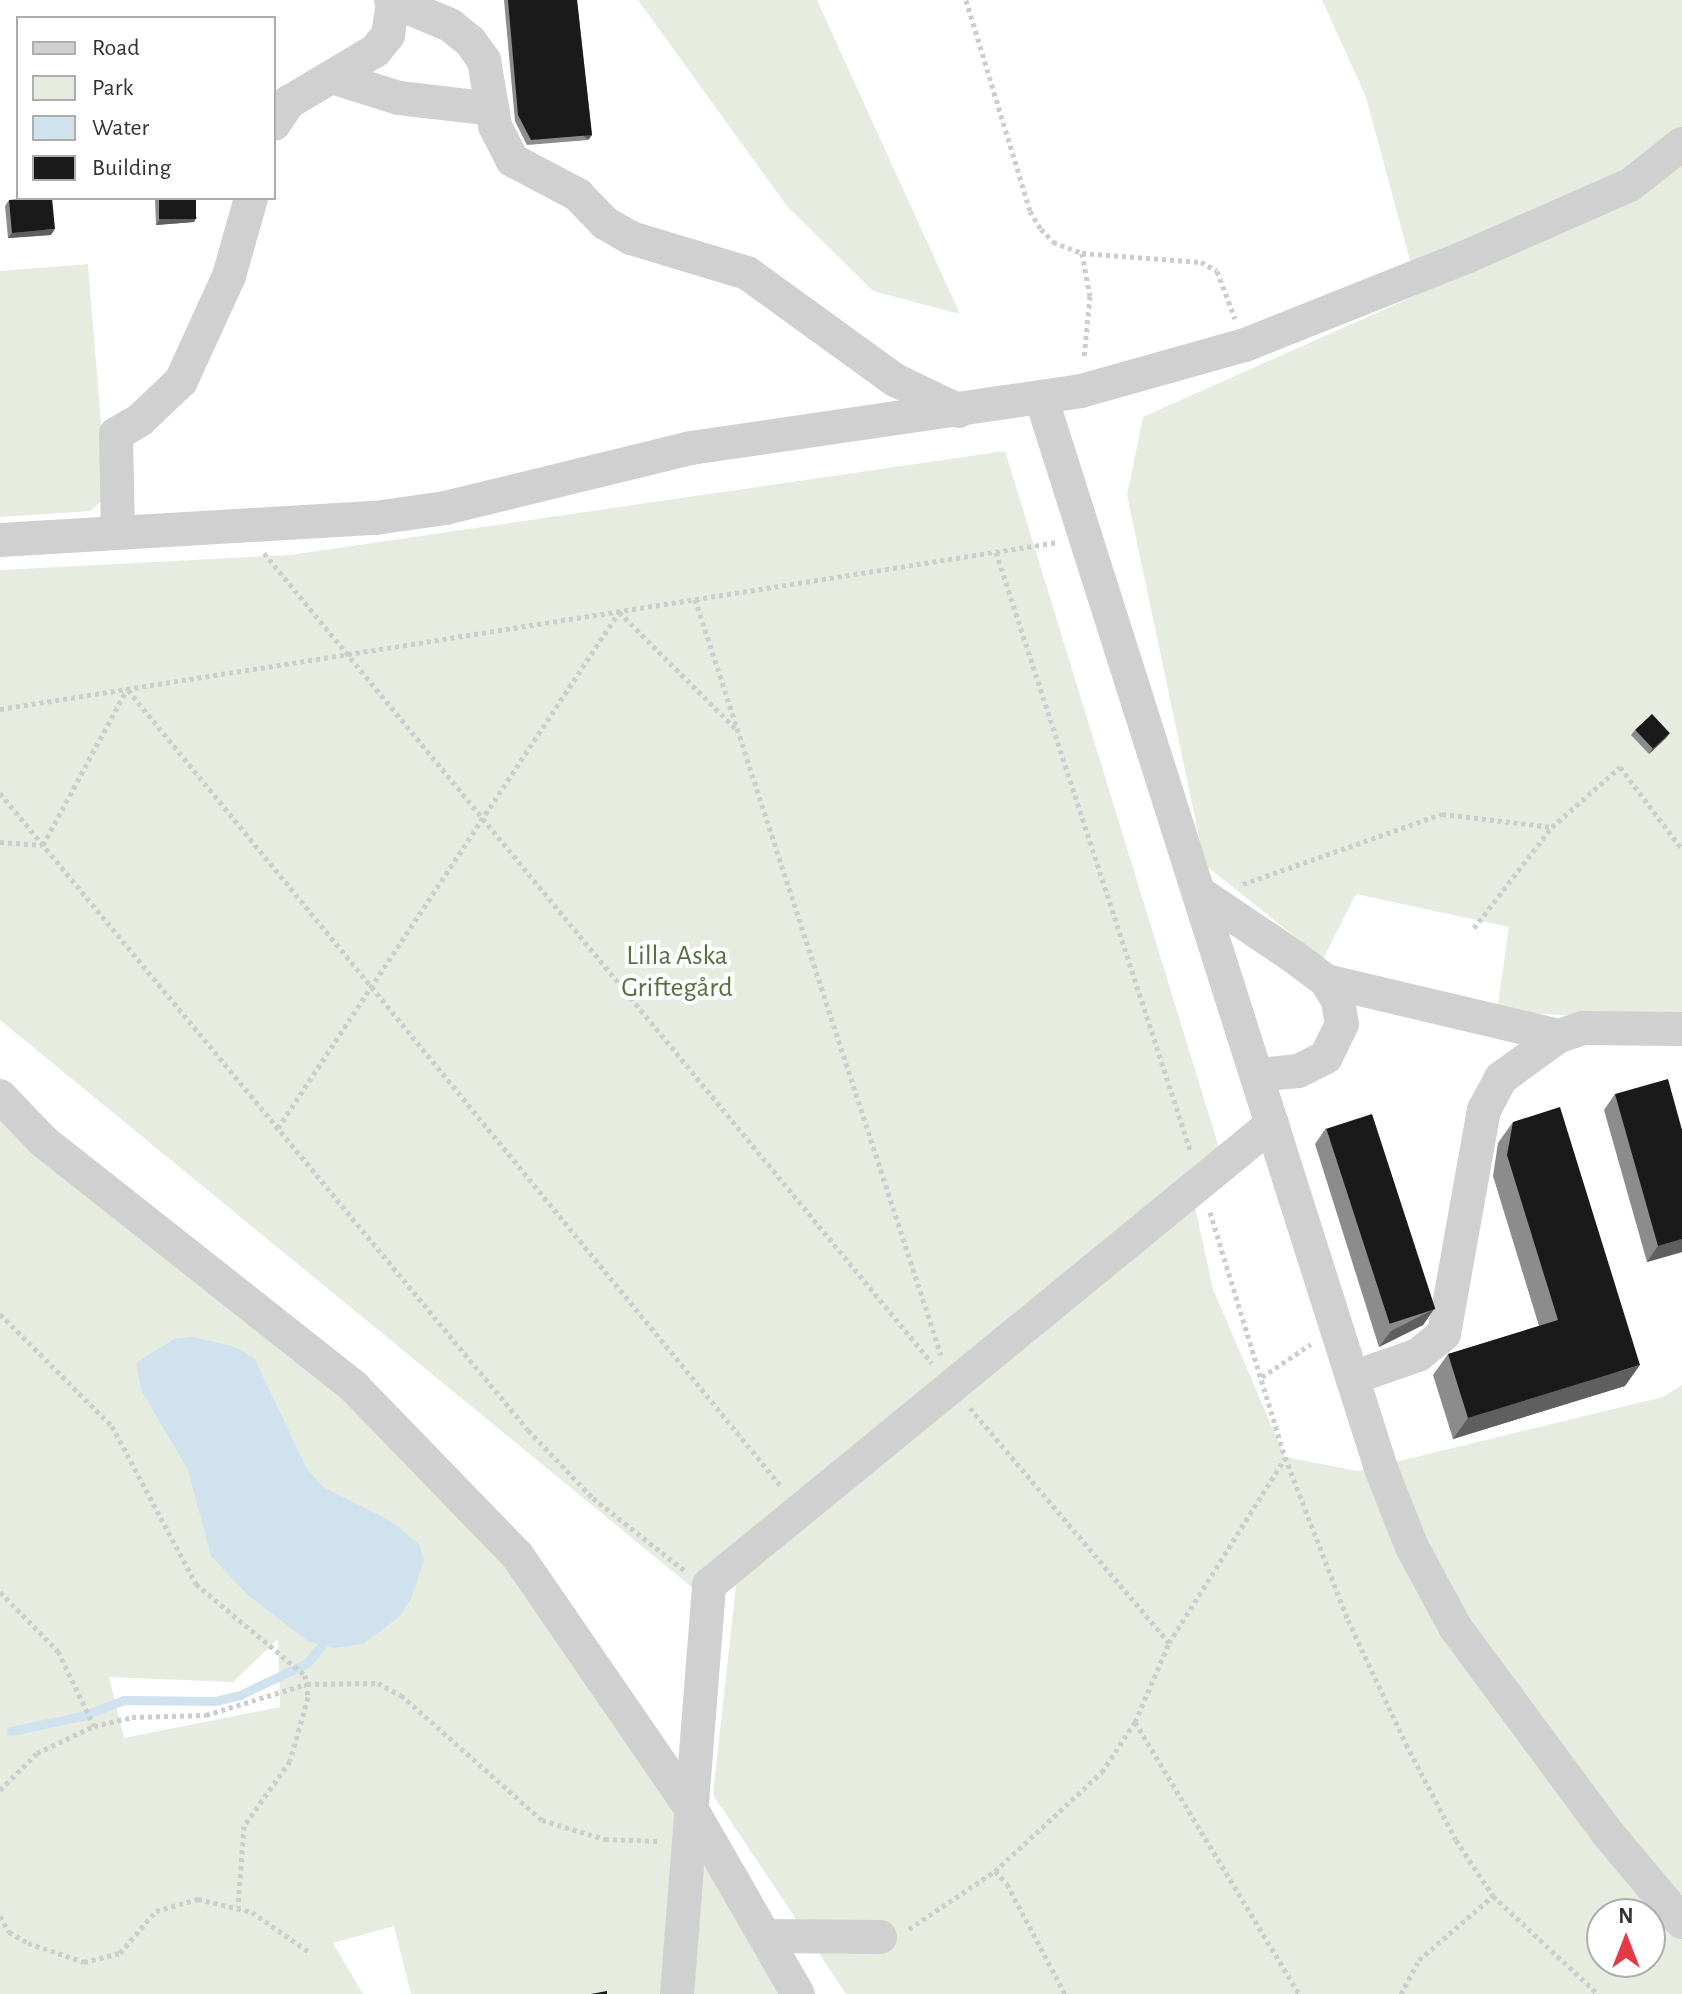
<!DOCTYPE html>
<html>
<head>
<meta charset="utf-8">
<style>
	body { margin:0 }
	#map { position:relative; width:1682px; height:1994px; overflow:hidden; background:#fff; font-family:"Alegreya Sans",sans-serif }
	div>[style] { position:absolute }
	.green>* { inset:0; background:#e6ecdf }
	.water>* { inset:0; background:#cfe2ee }
	.stream>* { height:9px; margin:-4.5px; padding:0 4.5px; transform-origin:4.5px; border-radius:4.5px; background:#cfe2ee }
	.path>* { height:5px; margin-top:-2.5px; transform-origin:0; background:repeating-linear-gradient(90deg,#cdcdcd 0 4px,transparent 0 8px) }
	.minor>* { height:34px; margin:-17px; padding:0 17px; transform-origin:17px; border-radius:17px; background:#d0d0d0 }
	.wall>* { inset:0; background:#8c8c8c }
	.shaded-wall>* { inset:0; background:#5f5f5f; transform-origin:0 0 }
	.building>* { inset:0; background:#1a1a1a; transform-origin:0 0 }
	span { translate:-50% -50%; white-space:nowrap; text-align:center; line-height:1.15; -webkit-text-stroke:8px #fff; paint-order:stroke }
	.park-label { font-size:28px; color:#56703f }
	.legend { position:absolute; left:16px; top:16px; width:260px; height:184px; box-sizing:border-box; background:#fff; border:2px solid #adadad; margin:0; padding:10px 14px; list-style:none; font-size:24px; color:#333 }
	.legend li { display:flex; align-items:center; gap:16px; height:40px }
	.legend b { width:40px; border:2px solid #adadad }
	.north { position:absolute; left:1586px; top:1898px; width:80px; height:80px; box-sizing:border-box; background:#fff; border:2px solid #adadad; border-radius:50%; rotate:0deg; font-size:22px; font-weight:700; line-height:32px; text-align:center; color:#333 }
	.north::after { content:''; display:block; margin:auto; width:28px; height:36px; background:#e63946; clip-path:polygon(50% 0,100% 100%,50% 72%,0 100%) }
</style>
</head>
<body>
<div id="map">
	<div class="green">
		<div style="clip-path:polygon(638px 0,817px 0,960px 314px,873px 291px,787px 206px)"></div>
		<div style="clip-path:polygon(1322px 0,1682px 0,1682px 1029px,1612px 1018px,1497px 1011px,1509px 927px,1356px 894px,1323px 959px,1205px 865px,1127px 495px,1143px 417px,1419px 294px,1366px 97px)"></div>
		<div style="clip-path:polygon(88px 264px,107px 497px,90px 511px,0 517px,0 271px)"></div>
		<div style="clip-path:polygon(1005px 451px,1220px 1151px,693px 1588px,0 1020px,0 570px,290px 555px)"></div>
		<div style="clip-path:polygon(evenodd,0 1116px,347px 1398px,511px 1570px,676px 1811px,785px 1994px,411px 1994px,394px 1926px,333px 1943px,363px 1994px,0 1994px,0 1116px,278px 1639px,280px 1707px,124px 1738px,109px 1677px,233px 1682px,278px 1639px)"></div>
		<div style="clip-path:polygon(evenodd,1195px 1207px,1213px 1289px,1285px 1457px,1358px 1471px,1663px 1397px,1682px 1385px,1682px 1994px,846px 1994px,713px 1795px,736px 1585px,1195px 1207px,1602px 1914px,1650px 1914px,1650px 1962px,1602px 1962px,1602px 1914px)"></div>
	</div>
	<div class="water">
		<div style="clip-path:polygon(193px 1337px,235px 1347px,254px 1358px,307px 1469px,323px 1487px,391px 1521px,419px 1544px,424px 1560px,412px 1597px,399px 1617px,363px 1644px,333px 1648px,309px 1642px,249px 1596px,211px 1556px,188px 1470px,141px 1390px,136px 1363px,174px 1339px)"></div>
	</div>
	<div class="stream">
		<div style="left:11px;top:1731px;width:73px;rotate:-11.9deg"></div>
		<div style="left:82px;top:1716px;width:45px;rotate:-20.9deg"></div>
		<div style="left:124px;top:1700px;width:91px;rotate:0.6deg"></div>
		<div style="left:215px;top:1701px;width:26px;rotate:-13deg"></div>
		<div style="left:240px;top:1695px;width:74px;rotate:-25.5deg"></div>
		<div style="left:307px;top:1663px;width:23px;rotate:-50deg"></div>
	</div>
	<div class="path">
		<div style="left:966px;top:0;width:220px;rotate:73.1deg"></div>
		<div style="left:1030px;top:211px;width:21px;rotate:59deg"></div>
		<div style="left:1041px;top:229px;width:18px;rotate:47deg"></div>
		<div style="left:1053px;top:242px;width:31px;rotate:21deg"></div>
		<div style="left:1082px;top:253px;width:119px;rotate:4.3deg"></div>
		<div style="left:1201px;top:262px;width:18px;rotate:29deg"></div>
		<div style="left:1217px;top:271px;width:51px;rotate:69.4deg"></div>
		<div style="left:1082px;top:253px;width:44px;rotate:79.5deg"></div>
		<div style="left:1090px;top:296px;width:62px;rotate:95.5deg"></div>
		<div style="left:996px;top:552px;width:632px;rotate:72.02deg"></div>
		<div style="left:264px;top:553px;width:1050px;rotate:50.49deg"></div>
		<div style="left:695px;top:599px;width:795px;rotate:71.98deg"></div>
		<div style="left:128px;top:690px;width:1030px;rotate:50.64deg"></div>
		<div style="left:0;top:709px;width:1071px;rotate:-8.97deg"></div>
		<div style="left:0;top:793px;width:827px;rotate:50.35deg"></div>
		<div style="left:528px;top:1430px;width:94px;rotate:46.3deg"></div>
		<div style="left:593px;top:1498px;width:117px;rotate:38.4deg"></div>
		<div style="left:0;top:842px;width:42px;rotate:4.1deg"></div>
		<div style="left:43px;top:845px;width:177px;rotate:-61.7deg"></div>
		<div style="left:1243px;top:884px;width:211px;rotate:-19.4deg"></div>
		<div style="left:1442px;top:814px;width:111px;rotate:6.7deg"></div>
		<div style="left:1552px;top:827px;width:91px;rotate:-41.4deg"></div>
		<div style="left:1620px;top:767px;width:103px;rotate:52.9deg"></div>
		<div style="left:1474px;top:928px;width:126px;rotate:-52.4deg"></div>
		<div style="left:278px;top:1128px;width:618px;rotate:-56.54deg"></div>
		<div style="left:619px;top:612px;width:167px;rotate:45deg"></div>
		<div style="left:1210px;top:1212px;width:256px;rotate:73deg"></div>
		<div style="left:1285px;top:1457px;width:175px;rotate:68.9deg"></div>
		<div style="left:1348px;top:1620px;width:137px;rotate:64.9deg"></div>
		<div style="left:1406px;top:1744px;width:108px;rotate:62.5deg"></div>
		<div style="left:1456px;top:1840px;width:67px;rotate:56.5deg"></div>
		<div style="left:1493px;top:1896px;width:144px;rotate:43deg"></div>
		<div style="left:0;top:1314px;width:158px;rotate:45deg"></div>
		<div style="left:112px;top:1426px;width:179px;rotate:62deg"></div>
		<div style="left:196px;top:1584px;width:142px;rotate:39.9deg"></div>
		<div style="left:305px;top:1675px;width:22px;rotate:82deg"></div>
		<div style="left:308px;top:1697px;width:66px;rotate:105.7deg"></div>
		<div style="left:290px;top:1761px;width:80px;rotate:125.3deg"></div>
		<div style="left:244px;top:1826px;width:81px;rotate:94.2deg"></div>
		<div style="left:1262px;top:1377px;width:59px;rotate:-34deg"></div>
		<div style="left:970px;top:1408px;width:308px;rotate:49.7deg"></div>
		<div style="left:0;top:1592px;width:83px;rotate:45.5deg"></div>
		<div style="left:58px;top:1651px;width:83px;rotate:64.4deg"></div>
		<div style="left:1135px;top:1722px;width:318px;rotate:58.9deg"></div>
		<div style="left:0;top:1790px;width:52px;rotate:-45deg"></div>
		<div style="left:37px;top:1753px;width:63px;rotate:-25.3deg"></div>
		<div style="left:94px;top:1726px;width:39px;rotate:-13deg"></div>
		<div style="left:132px;top:1717px;width:74px;rotate:-1.5deg"></div>
		<div style="left:206px;top:1715px;width:106px;rotate:-17.1deg"></div>
		<div style="left:307px;top:1684px;width:71px;rotate:-0.8deg"></div>
		<div style="left:378px;top:1683px;width:26px;rotate:28deg"></div>
		<div style="left:401px;top:1695px;width:188px;rotate:41.6deg"></div>
		<div style="left:542px;top:1820px;width:66px;rotate:16.8deg"></div>
		<div style="left:605px;top:1839px;width:55px;rotate:2.1deg"></div>
		<div style="left:995px;top:1871px;width:18px;rotate:47deg"></div>
		<div style="left:1007px;top:1884px;width:124px;rotate:62.2deg"></div>
		<div style="left:0;top:1916px;width:18px;rotate:61deg"></div>
		<div style="left:9px;top:1932px;width:22px;rotate:30deg"></div>
		<div style="left:28px;top:1943px;width:59px;rotate:18.7deg"></div>
		<div style="left:84px;top:1962px;width:37px;rotate:-14deg"></div>
		<div style="left:120px;top:1953px;width:55px;rotate:-49.4deg"></div>
		<div style="left:156px;top:1911px;width:44px;rotate:-15.9deg"></div>
		<div style="left:198px;top:1899px;width:56px;rotate:13.5deg"></div>
		<div style="left:252px;top:1912px;width:70px;rotate:35.1deg"></div>
		<div style="left:909px;top:1929px;width:104px;rotate:-34deg"></div>
		<div style="left:995px;top:1871px;width:146px;rotate:-42.8deg"></div>
		<div style="left:1102px;top:1772px;width:60px;rotate:-56.6deg"></div>
		<div style="left:1135px;top:1722px;width:86px;rotate:-66.7deg"></div>
		<div style="left:1169px;top:1643px;width:218px;rotate:-57.9deg"></div>
		<div style="left:1401px;top:1994px;width:38px;rotate:-62deg"></div>
		<div style="left:1419px;top:1960px;width:98px;rotate:-40.9deg"></div>
	</div>
	<div class="minor">
		<div style="left:391px;top:0;width:64px;rotate:23deg"></div>
		<div style="left:450px;top:25px;width:26px;rotate:39deg"></div>
		<div style="left:470px;top:41px;width:24px;rotate:54deg"></div>
		<div style="left:484px;top:60px;width:67px;rotate:80.5deg"></div>
		<div style="left:495px;top:126px;width:38px;rotate:63deg"></div>
		<div style="left:512px;top:160px;width:75px;rotate:27.9deg"></div>
		<div style="left:578px;top:195px;width:39px;rotate:46deg"></div>
		<div style="left:605px;top:223px;width:30px;rotate:30deg"></div>
		<div style="left:631px;top:238px;width:121px;rotate:16.8deg"></div>
		<div style="left:747px;top:273px;width:183px;rotate:35.9deg"></div>
		<div style="left:895px;top:380px;width:71px;rotate:25.8deg"></div>
		<div style="left:335px;top:78px;width:67px;rotate:17.4deg"></div>
		<div style="left:399px;top:98px;width:94px;rotate:6.7deg"></div>
		<div style="left:274px;top:124px;width:27px;rotate:-56deg"></div>
		<div style="left:289px;top:102px;width:100px;rotate:-30.7deg"></div>
		<div style="left:375px;top:51px;width:21px;rotate:-51deg"></div>
		<div style="left:388px;top:35px;width:30px;rotate:-81deg"></div>
		<div style="left:1041px;top:397px;width:1127px;rotate:72.39deg"></div>
		<div style="left:1382px;top:1471px;width:82px;rotate:68.5deg"></div>
		<div style="left:1412px;top:1547px;width:91px;rotate:61.7deg"></div>
		<div style="left:1455px;top:1627px;width:252px;rotate:53.5deg"></div>
		<div style="left:1605px;top:1830px;width:120px;rotate:50.1deg"></div>
		<div style="left:118px;top:532px;width:98px;rotate:-91.2deg"></div>
		<div style="left:116px;top:434px;width:28px;rotate:-30deg"></div>
		<div style="left:140px;top:420px;width:57px;rotate:-43.6deg"></div>
		<div style="left:181px;top:381px;width:115px;rotate:-65.4deg"></div>
		<div style="left:229px;top:276px;width:81px;rotate:-74.2deg"></div>
		<div style="left:0;top:540px;width:376px;rotate:-3.4deg"></div>
		<div style="left:375px;top:518px;width:71px;rotate:-8.1deg"></div>
		<div style="left:445px;top:508px;width:253px;rotate:-13.7deg"></div>
		<div style="left:691px;top:448px;width:394px;rotate:-8.3deg"></div>
		<div style="left:1081px;top:391px;width:170px;rotate:-15.7deg"></div>
		<div style="left:1245px;top:345px;width:238px;rotate:-21.7deg"></div>
		<div style="left:1466px;top:257px;width:179px;rotate:-23.7deg"></div>
		<div style="left:1630px;top:185px;width:66px;rotate:-38.3deg"></div>
		<div style="left:1198px;top:892px;width:115px;rotate:34deg"></div>
		<div style="left:1293px;top:956px;width:41px;rotate:37.1deg"></div>
		<div style="left:1326px;top:981px;width:22px;rotate:58deg"></div>
		<div style="left:1338px;top:1000px;width:24px;rotate:81deg"></div>
		<div style="left:1342px;top:1024px;width:37px;rotate:116deg"></div>
		<div style="left:1326px;top:1057px;width:31px;rotate:153deg"></div>
		<div style="left:1298px;top:1071px;width:41px;rotate:174.4deg"></div>
		<div style="left:1326px;top:981px;width:239px;rotate:13.3deg"></div>
		<div style="left:0;top:1096px;width:62px;rotate:46.3deg"></div>
		<div style="left:43px;top:1141px;width:397px;rotate:38.3deg"></div>
		<div style="left:354px;top:1387px;width:234px;rotate:45.9deg"></div>
		<div style="left:517px;top:1555px;width:309px;rotate:55.5deg"></div>
		<div style="left:692px;top:1810px;width:212px;rotate:60.1deg"></div>
		<div style="left:1352px;top:1378px;width:70px;rotate:-19.2deg"></div>
		<div style="left:1418px;top:1355px;width:33px;rotate:-39deg"></div>
		<div style="left:1444px;top:1334px;width:228px;rotate:-79.9deg"></div>
		<div style="left:1484px;top:1110px;width:36px;rotate:-62deg"></div>
		<div style="left:1501px;top:1078px;width:72px;rotate:-35.9deg"></div>
		<div style="left:1559px;top:1036px;width:25px;rotate:-18deg"></div>
		<div style="left:1583px;top:1028px;width:99px;rotate:0.6deg"></div>
		<div style="left:765px;top:1936px;width:115px;rotate:0.5deg"></div>
		<div style="left:677px;top:1994px;width:410px;rotate:-85.5deg"></div>
		<div style="left:709px;top:1585px;width:728px;rotate:-39.31deg"></div>
	</div>
	<div class="wall">
		<div style="clip-path:polygon(504px 0,577px 0,592px 135px,588px 140px,527px 145px,515px 121px)"></div>
		<div style="clip-path:polygon(155px 198px,196px 198px,194px 222px,156px 225px)"></div>
		<div style="clip-path:polygon(9px 200px,51px 235px,8px 238px,5px 206px)"></div>
		<div style="clip-path:polygon(1635px 730px,1670px 733px,1666px 738px,1649px 754px,1631px 735px)"></div>
		<div style="clip-path:polygon(1615px 1094px,1682px 1130px,1682px 1252px,1647px 1262px,1604px 1110px)"></div>
		<div style="clip-path:polygon(1513px 1122px,1625px 1386px,1453px 1439px,1433px 1375px,1448px 1354px,1539px 1326px,1493px 1176px,1498px 1143px)"></div>
		<div style="clip-path:polygon(1326px 1128px,1434px 1309px,1423px 1325px,1379px 1347px,1315px 1144px)"></div>
	</div>
	<div class="shaded-wall">
		<div style="left:592px;top:135px;width:6px;height:61px;rotate:129deg"></div>
		<div style="clip-path:polygon(197px 217px,194px 222px,156px 225px,160px 219px)"></div>
		<div style="clip-path:polygon(55px 229px,51px 235px,8px 238px,12px 233px)"></div>
		<div style="clip-path:polygon(1670px 733px,1666px 738px,1649px 754px,1652px 749px)"></div>
		<div style="clip-path:polygon(1682px 1239px,1682px 1252px,1647px 1262px,1658px 1246px)"></div>
		<div style="clip-path:polygon(1434px 1309px,1423px 1325px,1379px 1347px,1391px 1331px)"></div>
		<div style="clip-path:polygon(1640px 1365px,1625px 1386px,1453px 1439px,1468px 1418px)"></div>
	</div>
	<div class="building">
		<div style="clip-path:polygon(508px 0,577px 0,592px 135px,531px 140px,518px 115px)"></div>
		<div style="clip-path:polygon(38px 198px,52px 198px,55px 229px,12px 233px,9px 200px)"></div>
		<div style="left:159px;top:198px;width:37px;height:21px"></div>
		<div style="left:1652px;top:714px;width:26px;height:23px;rotate:47deg"></div>
		<div style="clip-path:polygon(1668px 1079px,1682px 1130px,1682px 1239px,1658px 1246px,1615px 1094px)"></div>
		<div style="clip-path:polygon(1560px 1107px,1640px 1365px,1468px 1418px,1448px 1354px,1558px 1320px,1507px 1155px,1513px 1122px)"></div>
		<div style="left:1372px;top:1114px;width:205px;height:48px;rotate:72deg"></div>
		<div style="clip-path:polygon(607px 1991px,607px 1994px,591px 1994px)"></div>
	</div>
	<div class="park-label">
		<span style="left:677px;top:972px">Lilla Aska<br>Griftegård</span>
	</div>
	<ul class="legend">
	<li><b style="height:10px;background:#d0d0d0"></b>Road</li>
	<li><b style="height:22px;background:#e6ecdf"></b>Park</li>
	<li><b style="height:22px;background:#cfe2ee"></b>Water</li>
	<li><b style="height:22px;background:#1a1a1a"></b>Building</li>
	</ul>
	<div class="north">N</div>
</div>
</body>
</html>
